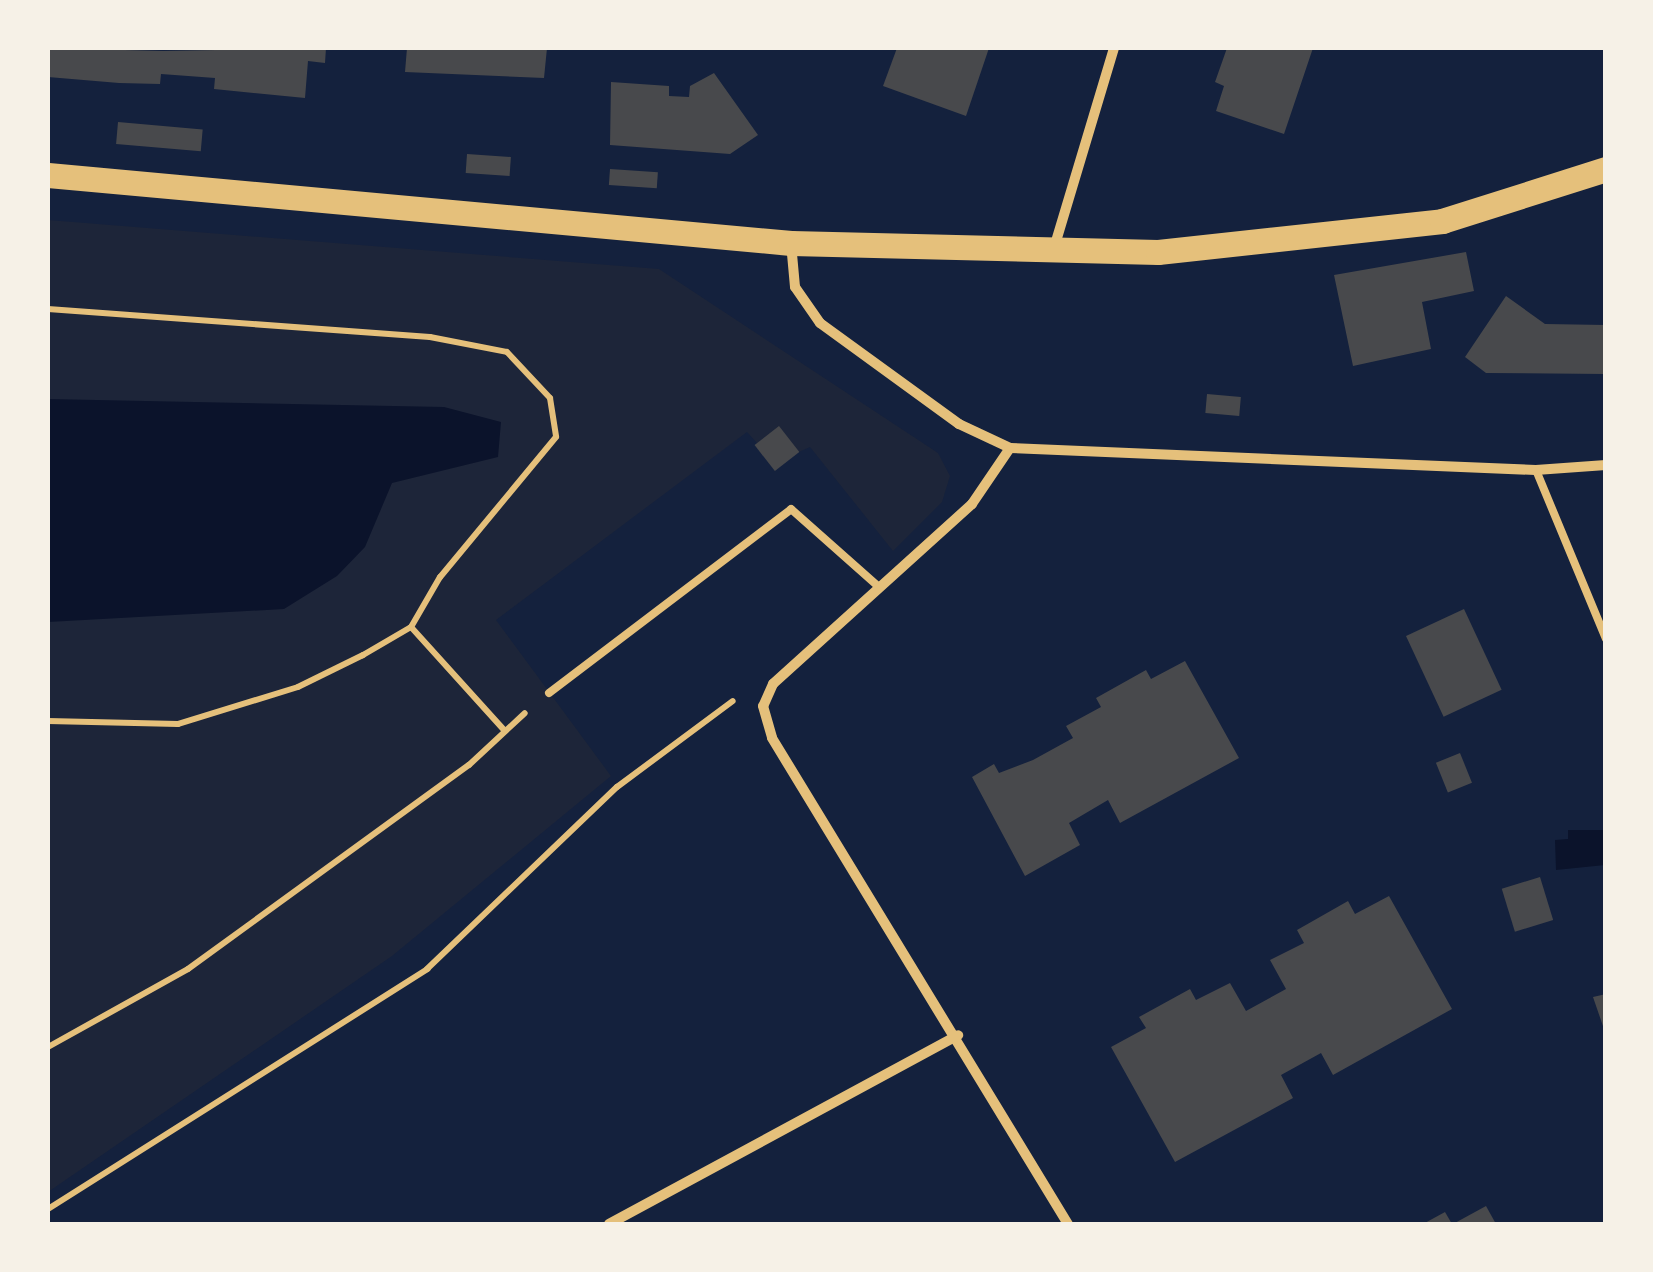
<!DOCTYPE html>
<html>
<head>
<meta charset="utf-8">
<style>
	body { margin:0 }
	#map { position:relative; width:1653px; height:1272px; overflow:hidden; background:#14213d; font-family:Poppins,sans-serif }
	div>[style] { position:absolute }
	.green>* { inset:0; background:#1d2539 }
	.water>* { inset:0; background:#0b132b }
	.building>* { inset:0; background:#48494c; transform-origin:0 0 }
	.path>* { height:6px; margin:-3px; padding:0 3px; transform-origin:3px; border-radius:3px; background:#e5c07b }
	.service>* { height:8px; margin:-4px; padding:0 4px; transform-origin:4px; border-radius:4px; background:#e5c07b }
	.minor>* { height:10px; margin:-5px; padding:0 5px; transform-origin:5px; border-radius:5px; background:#e5c07b }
	.primary>* { height:25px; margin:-12.5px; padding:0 12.5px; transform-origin:12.5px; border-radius:12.5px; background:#e5c07b }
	span { translate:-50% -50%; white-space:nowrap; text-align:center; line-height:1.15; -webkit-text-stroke:8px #f6f1e7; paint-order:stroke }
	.frame { position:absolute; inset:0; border:50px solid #f6f1e7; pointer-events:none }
</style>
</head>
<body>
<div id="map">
	<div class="green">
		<div style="clip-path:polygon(48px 220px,659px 269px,938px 453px,950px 476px,942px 502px,893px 551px,810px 447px,799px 452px,757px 443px,747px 432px,496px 620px,611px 776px,392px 956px,48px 1192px)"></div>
	</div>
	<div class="water">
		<div style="clip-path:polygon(48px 399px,444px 407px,501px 422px,498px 457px,392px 483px,365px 547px,337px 576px,284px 609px,48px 622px)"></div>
		<div style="clip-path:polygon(1568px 830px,1605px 830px,1605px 865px,1556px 870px,1555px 840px,1568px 839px)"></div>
	</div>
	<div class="building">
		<div style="clip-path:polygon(48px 48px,163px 51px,326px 48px,325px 63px,308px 61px,305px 98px,214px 89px,215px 78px,161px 74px,160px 84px,119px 83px,48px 77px)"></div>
		<div style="clip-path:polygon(407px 48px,547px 48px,544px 78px,405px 72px)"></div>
		<div style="clip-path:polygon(897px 48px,989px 48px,966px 116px,883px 86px)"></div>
		<div style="clip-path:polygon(1227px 48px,1313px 48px,1284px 134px,1216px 111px,1224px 86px,1215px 82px)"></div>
		<div style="clip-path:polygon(714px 73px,758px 135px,730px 154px,610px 145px,611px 82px,669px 86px,669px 96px,689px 97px,690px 86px)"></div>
		<div style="left:118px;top:122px;width:85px;height:22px;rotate:5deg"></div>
		<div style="left:467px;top:154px;width:44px;height:19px;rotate:4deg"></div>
		<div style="left:610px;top:169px;width:48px;height:16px;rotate:4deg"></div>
		<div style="clip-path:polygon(1466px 252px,1474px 291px,1422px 302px,1431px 349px,1353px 366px,1334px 275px)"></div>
		<div style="clip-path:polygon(1506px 296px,1545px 324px,1606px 325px,1606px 374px,1486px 373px,1465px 357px)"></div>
		<div style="left:1207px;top:394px;width:34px;height:19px;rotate:5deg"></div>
		<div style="left:779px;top:426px;width:33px;height:31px;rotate:52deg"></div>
		<div style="left:1464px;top:609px;width:89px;height:64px;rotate:65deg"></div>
		<div style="clip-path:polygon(1185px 661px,1239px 758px,1120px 823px,1108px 800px,1069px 823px,1080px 845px,1025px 876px,972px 777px,994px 764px,999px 773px,1033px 760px,1073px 738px,1066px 726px,1101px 707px,1096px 698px,1146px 670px,1151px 679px)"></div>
		<div style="left:1460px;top:753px;width:32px;height:26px;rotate:68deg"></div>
		<div style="left:1540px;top:877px;width:45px;height:40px;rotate:73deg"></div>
		<div style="clip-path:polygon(1389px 896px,1452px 1009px,1333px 1075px,1321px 1053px,1281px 1075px,1293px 1098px,1175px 1162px,1111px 1047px,1146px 1028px,1139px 1017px,1190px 989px,1196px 1000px,1230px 983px,1246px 1011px,1286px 989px,1270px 960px,1304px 943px,1297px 930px,1348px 901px,1355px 914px)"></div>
		<div style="clip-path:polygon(1606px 994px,1606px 1032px,1605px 1032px,1593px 997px)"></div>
		<div style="clip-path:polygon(1486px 1206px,1496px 1224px,1453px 1224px)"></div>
		<div style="clip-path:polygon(1445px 1212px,1452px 1224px,1423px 1224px)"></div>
	</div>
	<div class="path">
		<div style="left:48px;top:309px;width:383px;rotate:4.2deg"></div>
		<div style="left:430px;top:337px;width:78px;rotate:11deg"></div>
		<div style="left:507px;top:352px;width:63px;rotate:46.9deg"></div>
		<div style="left:550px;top:398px;width:39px;rotate:81deg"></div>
		<div style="left:556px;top:437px;width:182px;rotate:129.6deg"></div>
		<div style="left:440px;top:577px;width:58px;rotate:120.1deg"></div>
		<div style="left:411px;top:627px;width:56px;rotate:149.7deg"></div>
		<div style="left:363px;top:655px;width:72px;rotate:153.8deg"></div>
		<div style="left:298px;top:687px;width:126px;rotate:162.9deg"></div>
		<div style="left:178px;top:724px;width:130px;rotate:-178.7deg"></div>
		<div style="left:411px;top:627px;width:140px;rotate:47.9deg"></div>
		<div style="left:48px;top:1047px;width:160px;rotate:-29.1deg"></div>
		<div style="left:188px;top:969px;width:347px;rotate:-36deg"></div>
		<div style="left:469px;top:765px;width:76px;rotate:-42.9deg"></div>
		<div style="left:48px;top:1209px;width:449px;rotate:-32.3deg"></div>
		<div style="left:427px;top:969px;width:263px;rotate:-43.8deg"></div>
		<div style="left:617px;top:787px;width:144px;rotate:-36.6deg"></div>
	</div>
	<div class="service">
		<div style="left:1536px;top:470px;width:183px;rotate:67.5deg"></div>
		<div style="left:549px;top:693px;width:304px;rotate:-37.2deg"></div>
		<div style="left:791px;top:509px;width:118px;rotate:41.6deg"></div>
	</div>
	<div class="minor">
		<div style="left:791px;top:243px;width:44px;rotate:84.8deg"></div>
		<div style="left:795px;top:287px;width:44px;rotate:55.2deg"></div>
		<div style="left:820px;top:323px;width:172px;rotate:36deg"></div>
		<div style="left:959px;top:424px;width:56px;rotate:25.2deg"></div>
		<div style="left:1010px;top:448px;width:526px;rotate:2.4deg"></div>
		<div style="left:1536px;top:470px;width:70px;rotate:-4.1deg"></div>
		<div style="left:1054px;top:248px;width:209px;rotate:-73.3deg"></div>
		<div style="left:1010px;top:448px;width:68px;rotate:124.2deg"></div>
		<div style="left:972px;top:504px;width:268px;rotate:137.9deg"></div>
		<div style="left:773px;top:684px;width:24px;rotate:114deg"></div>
		<div style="left:763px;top:706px;width:33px;rotate:74deg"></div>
		<div style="left:772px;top:738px;width:569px;rotate:58.66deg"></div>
		<div style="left:609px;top:1224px;width:397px;rotate:-28.4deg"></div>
	</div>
	<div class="primary">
		<div style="left:48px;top:175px;width:746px;rotate:5.23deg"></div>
		<div style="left:791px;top:243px;width:367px;rotate:1.4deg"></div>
		<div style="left:1158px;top:252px;width:286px;rotate:-6.2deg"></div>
		<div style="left:1442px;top:221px;width:172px;rotate:-17.6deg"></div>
	</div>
	<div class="frame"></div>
</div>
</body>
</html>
